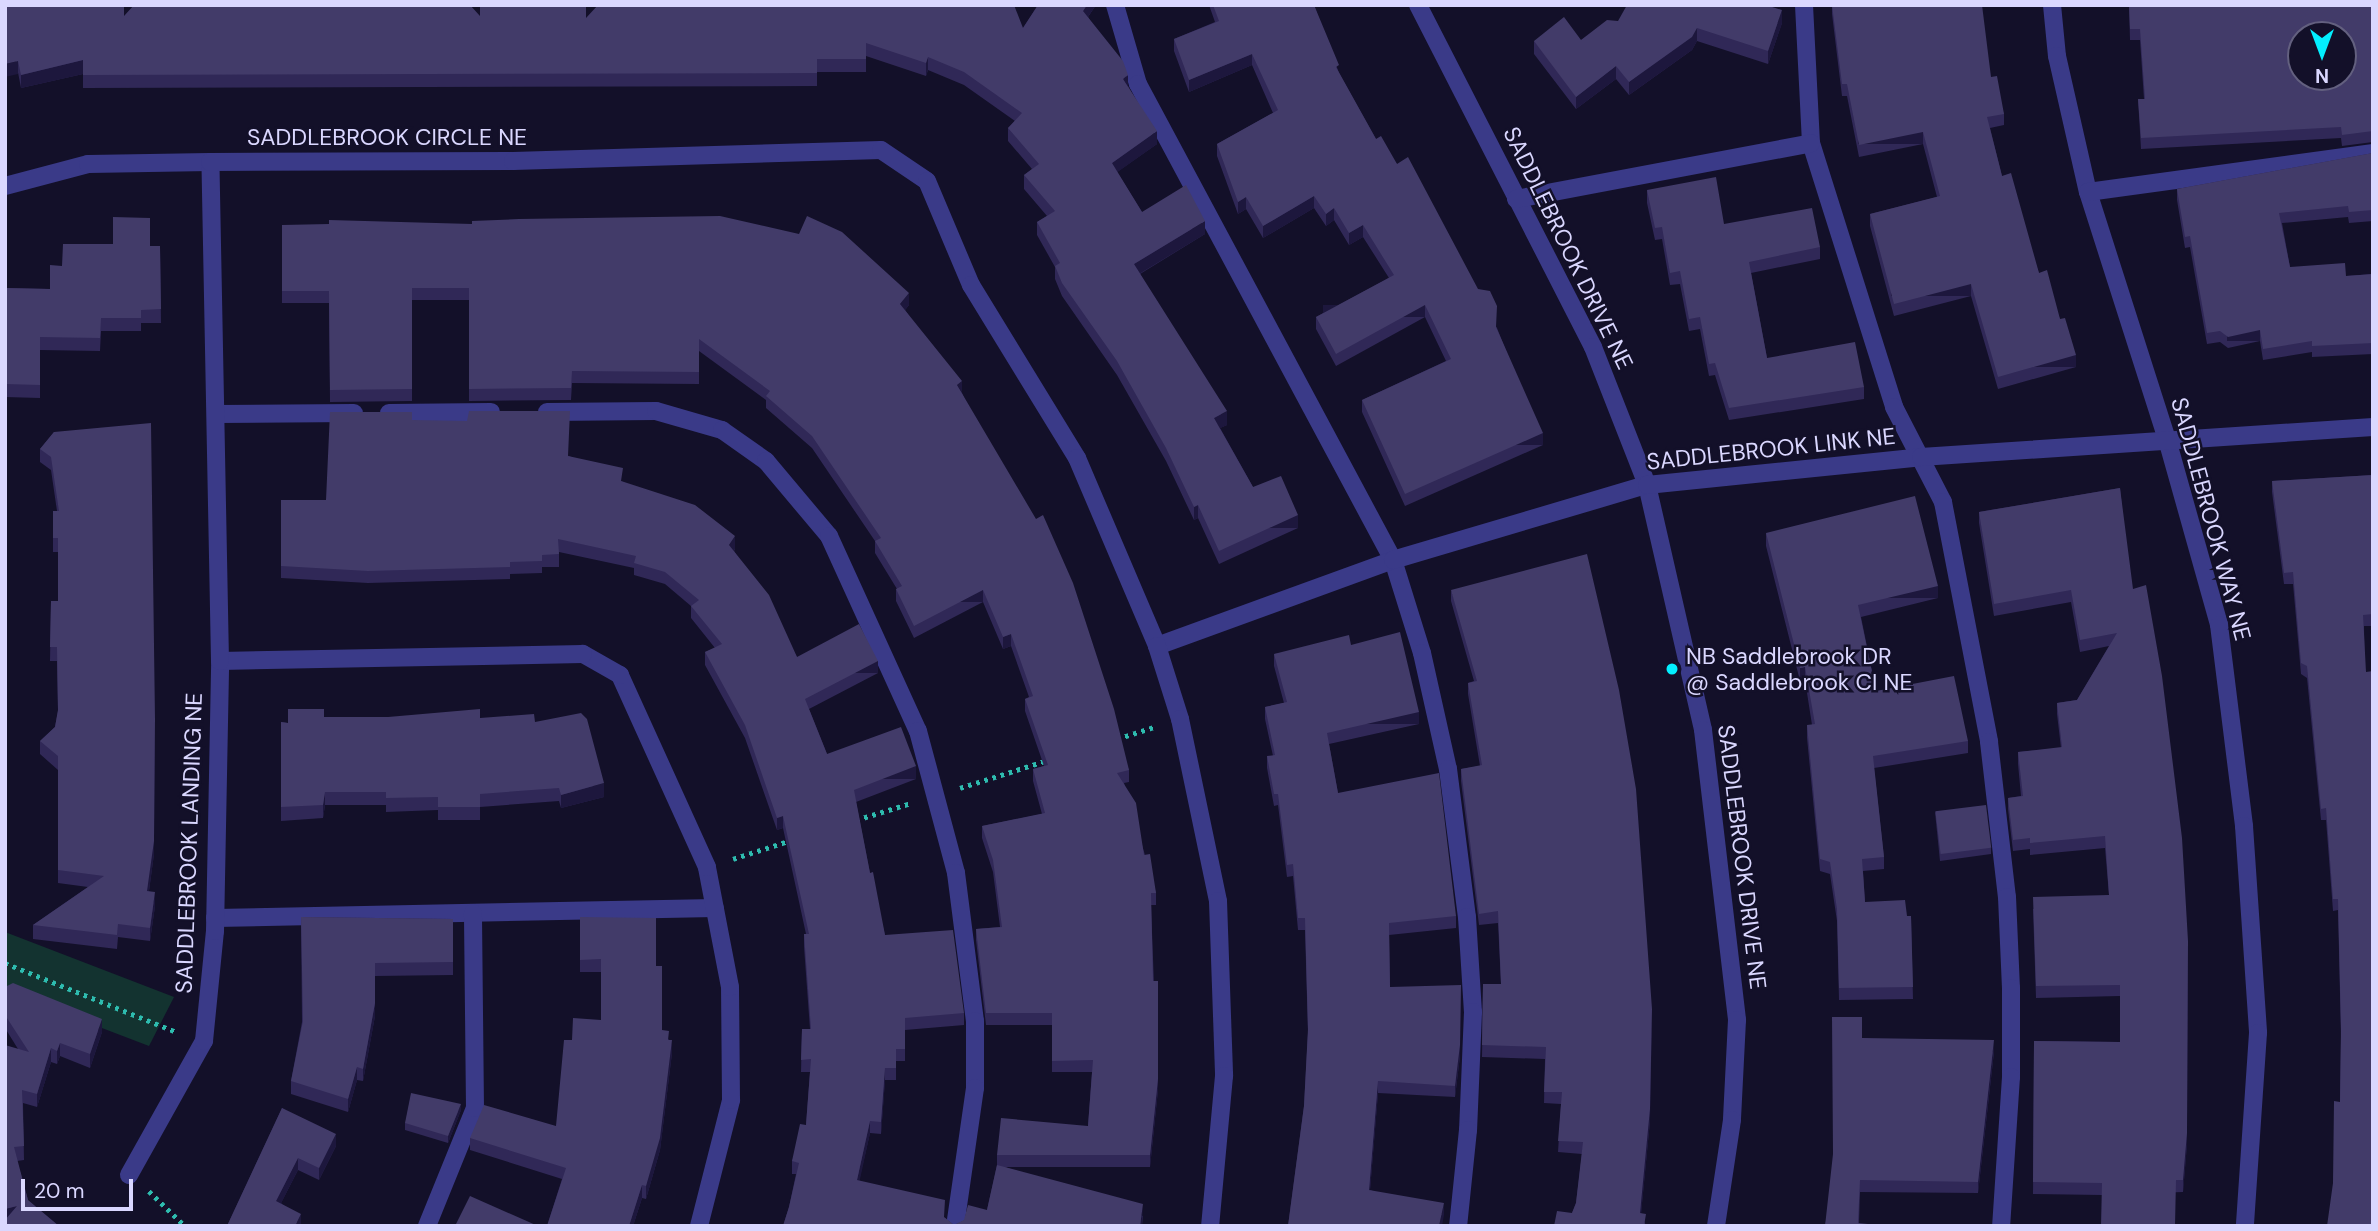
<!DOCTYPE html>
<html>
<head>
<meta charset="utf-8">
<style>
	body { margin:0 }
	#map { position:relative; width:2378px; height:1231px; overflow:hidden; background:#131029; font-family:"DM Sans",sans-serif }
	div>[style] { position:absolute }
	.green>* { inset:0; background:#133330 }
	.path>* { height:4.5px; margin-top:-2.25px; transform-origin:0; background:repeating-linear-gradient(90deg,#2ebcaf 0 3.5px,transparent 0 8.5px) }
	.minor>* { height:18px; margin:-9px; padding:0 9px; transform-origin:9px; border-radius:9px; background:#3a3a88 }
	.wall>* { inset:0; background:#302857 }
	.shaded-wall>* { inset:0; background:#1d173d; transform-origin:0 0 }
	.building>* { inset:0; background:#423b69; transform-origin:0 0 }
	.dots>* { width:19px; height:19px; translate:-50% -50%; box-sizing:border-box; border:4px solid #131029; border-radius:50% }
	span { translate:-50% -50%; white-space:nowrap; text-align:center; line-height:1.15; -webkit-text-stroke:5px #131029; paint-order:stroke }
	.street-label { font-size:23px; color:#dad7ff }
	.poi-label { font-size:23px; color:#dad7ff }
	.left { translate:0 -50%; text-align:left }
	.frame { position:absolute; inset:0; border:7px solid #dad7ff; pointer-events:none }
	.north { position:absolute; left:2287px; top:21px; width:70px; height:70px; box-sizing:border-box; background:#131029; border:2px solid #63607f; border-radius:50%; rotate:180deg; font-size:19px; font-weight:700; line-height:28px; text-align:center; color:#dad7ff }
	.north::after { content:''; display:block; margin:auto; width:24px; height:32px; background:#03efff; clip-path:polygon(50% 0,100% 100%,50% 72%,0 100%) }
	.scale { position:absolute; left:21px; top:1179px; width:112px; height:32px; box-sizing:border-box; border:4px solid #dad7ff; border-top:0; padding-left:9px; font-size:21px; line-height:24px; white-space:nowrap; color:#dad7ff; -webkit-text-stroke:5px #131029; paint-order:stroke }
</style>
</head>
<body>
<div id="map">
	<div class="green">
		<div style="clip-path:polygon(5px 932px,174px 997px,149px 1046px,5px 991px)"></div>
	</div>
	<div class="path">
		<div style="left:1117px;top:739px;width:40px;rotate:-18deg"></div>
		<div style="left:960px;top:788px;width:92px;rotate:-17.7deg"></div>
		<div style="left:856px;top:820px;width:58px;rotate:-17.2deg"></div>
		<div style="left:733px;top:859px;width:61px;rotate:-18.1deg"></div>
		<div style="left:5px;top:963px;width:185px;rotate:21.9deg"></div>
		<div style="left:149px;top:1191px;width:50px;rotate:44.2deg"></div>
	</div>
	<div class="minor">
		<div style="left:1115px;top:5px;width:82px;rotate:73.8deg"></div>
		<div style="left:1138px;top:84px;width:540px;rotate:61.82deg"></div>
		<div style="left:1393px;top:560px;width:97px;rotate:72.7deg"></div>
		<div style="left:1422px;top:653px;width:119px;rotate:77.4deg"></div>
		<div style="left:1448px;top:769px;width:149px;rotate:82.7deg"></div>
		<div style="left:1467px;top:917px;width:95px;rotate:86.4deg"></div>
		<div style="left:1473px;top:1012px;width:118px;rotate:92.4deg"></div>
		<div style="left:1468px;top:1130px;width:97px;rotate:95.9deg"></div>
		<div style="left:1418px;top:5px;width:384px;rotate:62.9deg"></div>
		<div style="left:1593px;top:347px;width:148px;rotate:68.6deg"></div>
		<div style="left:1647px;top:485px;width:251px;rotate:77.1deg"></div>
		<div style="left:1703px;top:730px;width:292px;rotate:83.3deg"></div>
		<div style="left:1737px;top:1020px;width:100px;rotate:92.9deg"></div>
		<div style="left:1732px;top:1120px;width:107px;rotate:98.6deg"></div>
		<div style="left:1804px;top:5px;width:138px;rotate:87.1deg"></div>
		<div style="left:1811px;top:143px;width:277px;rotate:72.5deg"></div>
		<div style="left:1894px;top:407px;width:107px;rotate:62.7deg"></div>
		<div style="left:1943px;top:502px;width:244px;rotate:79.1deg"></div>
		<div style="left:1989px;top:742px;width:156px;rotate:83.4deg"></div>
		<div style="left:2007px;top:897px;width:91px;rotate:87.5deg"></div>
		<div style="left:2011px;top:988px;width:89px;rotate:90deg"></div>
		<div style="left:2011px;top:1077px;width:149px;rotate:93.8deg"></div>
		<div style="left:2052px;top:5px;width:51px;rotate:84.4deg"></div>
		<div style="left:2057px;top:56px;width:139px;rotate:77.2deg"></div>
		<div style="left:2088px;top:192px;width:263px;rotate:72.3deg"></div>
		<div style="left:2168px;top:443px;width:189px;rotate:74.3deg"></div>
		<div style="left:2219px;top:625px;width:203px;rotate:82.9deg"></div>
		<div style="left:2244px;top:826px;width:207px;rotate:86.1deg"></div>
		<div style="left:2258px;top:1033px;width:193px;rotate:93.9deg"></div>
		<div style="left:5px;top:186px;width:86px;rotate:-14.8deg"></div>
		<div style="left:88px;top:164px;width:122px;rotate:-0.9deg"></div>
		<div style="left:2088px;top:192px;width:288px;rotate:-7.8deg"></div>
		<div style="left:1516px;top:199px;width:300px;rotate:-10.7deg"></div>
		<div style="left:547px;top:412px;width:109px;rotate:-0.5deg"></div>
		<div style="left:656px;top:411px;width:69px;rotate:16.1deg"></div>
		<div style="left:722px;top:430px;width:54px;rotate:35.2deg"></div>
		<div style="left:766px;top:461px;width:98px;rotate:50deg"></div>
		<div style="left:829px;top:536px;width:214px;rotate:65.5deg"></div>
		<div style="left:918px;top:731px;width:147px;rotate:75deg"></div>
		<div style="left:956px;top:873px;width:149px;rotate:82.7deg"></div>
		<div style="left:975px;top:1021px;width:67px;rotate:90deg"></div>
		<div style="left:975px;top:1088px;width:139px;rotate:98.2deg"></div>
		<div style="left:389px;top:413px;width:102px;rotate:-0.6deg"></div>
		<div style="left:217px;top:414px;width:137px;rotate:-0.4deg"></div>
		<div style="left:1157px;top:646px;width:251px;rotate:-20deg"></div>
		<div style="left:1393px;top:560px;width:265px;rotate:-16.5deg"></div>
		<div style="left:1647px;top:485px;width:275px;rotate:-5.8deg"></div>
		<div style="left:1921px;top:457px;width:453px;rotate:-3.8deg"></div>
		<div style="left:215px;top:918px;width:500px;rotate:-1.15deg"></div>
		<div style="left:129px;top:1175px;width:154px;rotate:-60.8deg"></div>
		<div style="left:204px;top:1041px;width:111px;rotate:-84.3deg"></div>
		<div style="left:215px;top:931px;width:270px;rotate:-88.9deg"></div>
		<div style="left:427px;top:1226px;width:127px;rotate:-67.9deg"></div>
		<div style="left:475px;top:1108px;width:195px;rotate:-90.6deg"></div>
		<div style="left:699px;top:1226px;width:130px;rotate:-75.7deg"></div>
		<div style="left:731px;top:1100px;width:113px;rotate:-90.5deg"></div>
		<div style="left:730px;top:987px;width:122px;rotate:-100.9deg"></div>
		<div style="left:707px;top:867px;width:211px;rotate:-114.4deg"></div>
		<div style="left:620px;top:675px;width:43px;rotate:-150.4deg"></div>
		<div style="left:583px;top:654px;width:363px;rotate:178.9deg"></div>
		<div style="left:220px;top:661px;width:499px;rotate:-91.1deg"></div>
		<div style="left:210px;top:162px;width:303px;rotate:-0.2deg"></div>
		<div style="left:513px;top:161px;width:368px;rotate:-1.7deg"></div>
		<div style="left:881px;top:150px;width:55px;rotate:34deg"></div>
		<div style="left:927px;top:181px;width:113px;rotate:67.1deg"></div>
		<div style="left:971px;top:285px;width:203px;rotate:58.5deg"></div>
		<div style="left:1077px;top:458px;width:204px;rotate:66.9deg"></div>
		<div style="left:1157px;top:646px;width:77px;rotate:72.5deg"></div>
		<div style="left:1180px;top:719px;width:186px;rotate:78.2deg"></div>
		<div style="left:1218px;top:901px;width:175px;rotate:88deg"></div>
		<div style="left:1224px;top:1076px;width:151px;rotate:95.3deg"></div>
	</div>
	<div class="wall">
		<div style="clip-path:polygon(5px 5px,124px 16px,480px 16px,1023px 28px,1038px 5px,1096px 5px,1088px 17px,1128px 86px,1157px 144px,1117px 172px,1142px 212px,1205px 234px,1140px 274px,1227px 425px,1220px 428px,1253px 487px,1298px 528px,1219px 564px,1198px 518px,1194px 520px,1166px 461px,1117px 375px,1062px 296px,1055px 279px,1055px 267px,1037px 235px,1037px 222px,1047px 216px,1024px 189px,1024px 175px,1032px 169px,1008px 141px,1008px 128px,1015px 121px,964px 85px,928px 70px,926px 76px,866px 56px,866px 72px,817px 72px,817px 86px,83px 88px,83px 74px,21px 88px)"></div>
		<div style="clip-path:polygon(1209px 5px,1314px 5px,1339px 73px,1376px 139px,1397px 164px,1497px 328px,1543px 445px,1405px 506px,1362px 412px,1362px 400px,1446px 361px,1425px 317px,1336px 366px,1316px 329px,1316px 317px,1389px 278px,1363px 237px,1349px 245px,1334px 220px,1326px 226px,1314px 208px,1263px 238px,1246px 209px,1238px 214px,1217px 156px,1217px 144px,1273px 113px,1252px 65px,1189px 92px,1174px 51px,1174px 39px,1215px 22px)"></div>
		<div style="clip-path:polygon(1832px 5px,1991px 77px,2004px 114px,2004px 125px,1990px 128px,2002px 176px,2039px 273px,2060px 319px,2076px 367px,1998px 389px,1971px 296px,1894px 316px,1870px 226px,1870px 214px,1937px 197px,1923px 144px,1859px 157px,1847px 96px,1842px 96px,1832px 14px)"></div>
		<div style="clip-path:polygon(2129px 5px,2373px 5px,2373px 142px,2342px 146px,2341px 138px,2141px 149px,2138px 99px,2144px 99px,2140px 40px,2130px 40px)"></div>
		<div style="clip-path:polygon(1618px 21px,1782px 23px,1768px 64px,1697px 41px,1692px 50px,1629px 95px,1616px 79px,1576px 109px,1534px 54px,1534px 41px,1581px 40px)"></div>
		<div style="clip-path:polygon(2373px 153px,2373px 221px,2349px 223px,2348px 217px,2282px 223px,2290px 267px,2346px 276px,2373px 274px,2373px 354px,2312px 357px,2312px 352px,2263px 360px,2260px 341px,2228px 348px,2220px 342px,2207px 344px,2190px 247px,2185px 248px,2177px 200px,2177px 189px)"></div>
		<div style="clip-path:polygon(1647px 190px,1724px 224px,1820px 247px,1820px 259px,1751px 273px,1767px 358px,1864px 387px,1864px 399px,1729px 420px,1715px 375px,1709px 376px,1700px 329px,1689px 331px,1680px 284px,1670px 285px,1662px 239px,1655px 240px,1647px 203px)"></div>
		<div style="clip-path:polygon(282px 225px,909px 305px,905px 310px,962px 393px,1129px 770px,1129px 782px,1124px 783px,1156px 893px,1156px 905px,1151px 905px,1158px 1090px,1150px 1167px,1005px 1167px,1143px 1216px,1142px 1226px,783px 1226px,789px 1207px,796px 1174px,792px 1174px,792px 1161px,806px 1125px,810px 1072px,801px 1072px,802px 1029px,810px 1029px,804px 947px,804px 934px,806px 934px,783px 828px,777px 830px,745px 738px,705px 665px,705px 652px,715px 648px,691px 618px,691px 606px,665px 584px,634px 575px,634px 568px,559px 552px,559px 567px,542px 567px,542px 573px,510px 574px,510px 579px,368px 583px,281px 578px,281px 500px,326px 500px,412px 420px,569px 456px,623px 482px,735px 549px,734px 551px,797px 657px,878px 673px,809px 709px,827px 754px,916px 779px,856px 802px,870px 873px,885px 935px,964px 1013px,964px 1025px,905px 1030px,905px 1061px,896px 1061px,896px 1080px,885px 1080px,881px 1134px,870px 1133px,859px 1181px,945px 1218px,954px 1225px,987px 1210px,997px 1165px,997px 1155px,1088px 1126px,1092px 1072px,1052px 1072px,1052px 1025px,986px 1025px,976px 940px,976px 929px,1000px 927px,993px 872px,982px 838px,982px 826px,1042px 814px,1033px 781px,1033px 769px,1044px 766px,1025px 711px,1025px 699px,1029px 697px,1011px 646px,1003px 649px,983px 602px,914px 638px,896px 601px,896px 589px,897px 589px,875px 553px,875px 541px,812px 448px,766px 408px,766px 400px,699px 351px,699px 384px,572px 383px,571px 400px,469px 401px,469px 300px,412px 300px,412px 401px,330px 402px,329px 303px,282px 303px)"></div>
		<div style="clip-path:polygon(150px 246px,160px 246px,161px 323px,141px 323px,141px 331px,101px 331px,100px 351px,40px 350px,40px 398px,5px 397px,5px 288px,50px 289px,62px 266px)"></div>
		<div style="clip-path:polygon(54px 432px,154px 854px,149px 891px,155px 906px,150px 941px,118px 937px,117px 949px,33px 939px,33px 925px,88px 887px,58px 883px,58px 770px,40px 754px,40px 741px,55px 727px,58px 711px,57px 661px,50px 661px,51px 601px,58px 601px,58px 552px,53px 552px,53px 525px,57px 511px,51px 470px,40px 462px,40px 449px)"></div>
		<div style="clip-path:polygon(2373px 475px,2373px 626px,2364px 626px,2373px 1226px,2333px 1183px,2340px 1102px,2341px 1037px,2338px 910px,2333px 911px,2326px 820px,2321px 820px,2307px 678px,2301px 674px,2293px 584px,2284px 584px,2272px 492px,2272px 481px)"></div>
		<div style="clip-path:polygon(2120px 488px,2187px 1144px,2183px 1192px,2102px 1195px,2033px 1194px,2034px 1041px,2120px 1042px,2120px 996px,2036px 998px,2033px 909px,2109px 895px,2105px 848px,2030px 855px,2030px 849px,2013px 851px,2008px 809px,2008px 798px,2021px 796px,2018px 764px,2018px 752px,2061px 748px,2057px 714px,2057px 703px,2077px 700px,2109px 646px,2080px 652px,2071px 602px,1994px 616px,1979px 523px,1979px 512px)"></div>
		<div style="clip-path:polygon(1766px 533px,1938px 598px,1861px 617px,1876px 691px,1968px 741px,1968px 753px,1874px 768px,1884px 857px,1884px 869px,1863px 871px,1865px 902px,1907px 916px,1911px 916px,1913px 999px,1839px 1000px,1837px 921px,1830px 874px,1820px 871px,1807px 738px,1807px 725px,1812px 725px,1805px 680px,1800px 681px,1766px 546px)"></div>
		<div style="clip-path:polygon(1451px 590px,1650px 1121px,1641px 1213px,1646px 1226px,1572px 1213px,1576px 1203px,1582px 1154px,1558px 1152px,1561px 1104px,1544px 1103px,1545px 1059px,1482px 1057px,1483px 984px,1501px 984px,1498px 923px,1479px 925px,1461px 781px,1461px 769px,1480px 766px,1468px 694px,1468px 683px,1474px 681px,1451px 601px)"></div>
		<div style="clip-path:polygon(1351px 645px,1419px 724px,1329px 744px,1338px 793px,1456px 916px,1456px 928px,1389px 935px,1390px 987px,1460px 1056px,1455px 1097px,1378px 1093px,1370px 1190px,1444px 1215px,1288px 1226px,1304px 1106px,1308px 1033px,1305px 930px,1298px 930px,1293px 876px,1287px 877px,1278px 805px,1274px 806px,1267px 768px,1267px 756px,1273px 756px,1265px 719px,1265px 707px,1284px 703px,1274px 666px,1274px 654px)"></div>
		<div style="clip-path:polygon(324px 717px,480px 718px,535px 722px,604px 797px,561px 808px,559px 801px,480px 807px,480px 820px,438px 820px,438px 810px,386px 812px,386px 805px,325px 805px,323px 818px,281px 821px,281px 722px,288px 723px)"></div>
		<div style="clip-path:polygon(1935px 812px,1991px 848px,1991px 854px,1940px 861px)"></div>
		<div style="clip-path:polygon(301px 917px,453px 919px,453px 975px,375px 976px,375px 1016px,363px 1081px,357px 1080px,348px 1112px,291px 1094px,291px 1081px,302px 1022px)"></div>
		<div style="clip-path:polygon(580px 917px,656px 966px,662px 1030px,669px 1040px,672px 1053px,660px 1150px,646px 1199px,642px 1198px,633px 1226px,547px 1226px,562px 1179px,470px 1150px,470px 1138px,556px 1126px,601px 1020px,601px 972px,580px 972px)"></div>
		<div style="clip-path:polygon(5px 987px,102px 1032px,90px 1068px,60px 1056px,57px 1064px,51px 1062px,37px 1107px,23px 1103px,24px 1160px,17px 1161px,28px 1200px,5px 1226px,18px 1049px,5px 1028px)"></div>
		<div style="clip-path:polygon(1862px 1038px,1994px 1052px,1978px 1193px,1860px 1192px,1859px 1223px,1825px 1226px)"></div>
		<div style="clip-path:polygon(282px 1108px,336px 1146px,319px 1180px,298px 1170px,281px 1203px,301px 1226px,227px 1226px)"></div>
		<div style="clip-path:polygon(461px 1110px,448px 1143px,405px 1130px,405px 1123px)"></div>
	</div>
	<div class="shaded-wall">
		<div style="clip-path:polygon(1087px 5px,1096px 5px,1083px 24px,1083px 11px)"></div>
		<div style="clip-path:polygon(1782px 10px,1782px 23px,1768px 64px,1768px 51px)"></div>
		<div style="clip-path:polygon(1697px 28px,1697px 41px,1692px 50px,1629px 95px,1629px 82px)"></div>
		<div style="clip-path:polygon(1252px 54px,1252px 65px,1189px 92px,1189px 80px)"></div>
		<div style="clip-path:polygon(928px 57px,928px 70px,926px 76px,926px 63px)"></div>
		<div style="clip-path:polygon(83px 60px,83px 74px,21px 88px,21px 75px)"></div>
		<div style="clip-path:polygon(18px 61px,18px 74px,5px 77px,5px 64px)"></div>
		<div style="clip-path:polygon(1616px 66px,1616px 79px,1576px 109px,1576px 97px)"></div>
		<div style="clip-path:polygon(1128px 75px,1128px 89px,1123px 79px)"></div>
		<div style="clip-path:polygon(1157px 131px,1157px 144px,1112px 176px,1112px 163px)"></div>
		<div style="left:1923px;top:132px;width:12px;height:65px;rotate:90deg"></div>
		<div style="clip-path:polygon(1314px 196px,1314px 208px,1263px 238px,1263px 226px)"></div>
		<div style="clip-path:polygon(1246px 197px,1246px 209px,1238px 214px,1238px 202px)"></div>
		<div style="clip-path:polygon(1334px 208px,1334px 220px,1326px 226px,1326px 214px)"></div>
		<div style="clip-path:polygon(1205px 221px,1205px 234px,1134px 277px,1134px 264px)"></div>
		<div style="clip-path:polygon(1363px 225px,1363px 237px,1349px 245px,1349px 233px)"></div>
		<div style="left:1971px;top:284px;width:12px;height:80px;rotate:90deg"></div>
		<div style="clip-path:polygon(909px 293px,909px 305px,900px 316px,900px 304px)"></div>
		<div style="left:1425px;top:305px;width:12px;height:102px;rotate:90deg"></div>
		<div style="left:2260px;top:330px;width:11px;height:33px;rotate:90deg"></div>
		<div style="left:2076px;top:355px;width:12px;height:81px;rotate:90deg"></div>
		<div style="clip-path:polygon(962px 381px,962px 393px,957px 385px)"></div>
		<div style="clip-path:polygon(1227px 411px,1227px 425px,1214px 431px,1214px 418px)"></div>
		<div style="left:1543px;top:433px;width:12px;height:151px;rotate:90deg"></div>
		<div style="clip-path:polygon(1198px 505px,1198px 518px,1194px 520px,1194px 507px)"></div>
		<div style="left:1298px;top:515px;width:13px;height:87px;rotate:90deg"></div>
		<div style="clip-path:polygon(735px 536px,735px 549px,729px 557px,729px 545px)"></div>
		<div style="left:1938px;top:586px;width:12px;height:82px;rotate:90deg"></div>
		<div style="left:983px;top:590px;width:12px;height:78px;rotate:90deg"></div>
		<div style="clip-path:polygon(1011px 634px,1011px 646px,1003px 649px,1003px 637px)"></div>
		<div style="left:878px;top:661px;width:12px;height:82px;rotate:90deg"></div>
		<div style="clip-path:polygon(1805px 667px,1805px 680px,1800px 681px,1800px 668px)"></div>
		<div style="left:1419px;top:712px;width:12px;height:94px;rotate:90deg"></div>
		<div style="clip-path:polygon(155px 732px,154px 854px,147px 905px,147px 891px)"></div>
		<div style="left:916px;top:766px;width:13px;height:66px;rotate:90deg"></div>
		<div style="clip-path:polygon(604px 783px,604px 797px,561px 808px,561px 795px)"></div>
		<div style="clip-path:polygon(325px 792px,325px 805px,323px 818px,323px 805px)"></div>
		<div style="clip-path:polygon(783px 816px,783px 828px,777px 830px,777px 818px)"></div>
		<div style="clip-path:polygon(155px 892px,155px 906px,150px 941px,150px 928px)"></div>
		<div style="clip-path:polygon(2188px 953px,2187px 1144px,2183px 1192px,2183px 1180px)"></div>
		<div style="clip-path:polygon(1461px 985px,1460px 1056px,1455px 1097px,1455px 1086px)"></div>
		<div style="clip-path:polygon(375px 1003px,375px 1016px,363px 1081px,363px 1069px)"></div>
		<div style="clip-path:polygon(102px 1019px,102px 1032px,90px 1068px,90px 1054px)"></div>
		<div style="clip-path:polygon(1652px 1020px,1650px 1121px,1640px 1225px,1640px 1213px)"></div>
		<div style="clip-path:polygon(672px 1040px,672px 1053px,660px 1150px,646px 1199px,646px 1186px)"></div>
		<div style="clip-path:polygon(1994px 1040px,1994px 1052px,1978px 1193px,1978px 1182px)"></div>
		<div style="clip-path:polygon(60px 1043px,60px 1056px,57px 1064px,57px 1051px)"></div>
		<div style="clip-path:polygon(51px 1048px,51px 1062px,37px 1107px,37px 1094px)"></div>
		<div style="clip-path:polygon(357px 1067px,357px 1080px,348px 1112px,348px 1099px)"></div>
		<div style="clip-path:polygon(885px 1068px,885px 1080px,881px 1134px,881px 1122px)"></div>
		<div style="clip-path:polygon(1158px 1079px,1158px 1090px,1150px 1167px,1150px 1155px)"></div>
		<div style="clip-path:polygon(1378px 1081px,1378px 1093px,1369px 1202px,1369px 1190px)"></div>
		<div style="clip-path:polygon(461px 1104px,461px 1110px,448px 1143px,448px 1136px)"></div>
		<div style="clip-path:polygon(870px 1121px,870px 1133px,857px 1193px,857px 1180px)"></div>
		<div style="clip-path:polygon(336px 1134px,336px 1146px,319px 1180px,319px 1168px)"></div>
		<div style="clip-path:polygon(298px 1158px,298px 1170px,276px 1213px,276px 1201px)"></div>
		<div style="clip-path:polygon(642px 1185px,642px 1198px,633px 1226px,629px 1226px)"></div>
		<div style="clip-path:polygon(1444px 1203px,1444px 1215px,1442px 1226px,1439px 1226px)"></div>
		<div style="clip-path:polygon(1143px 1204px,1142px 1226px,1140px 1226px)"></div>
		<div style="clip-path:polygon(17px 1206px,5px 1223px,5px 1209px)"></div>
		<div style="clip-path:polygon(301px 1214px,301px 1226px,295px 1226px)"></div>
	</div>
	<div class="building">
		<div style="clip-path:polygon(5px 5px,124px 5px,124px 16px,134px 5px,470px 5px,480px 16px,480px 5px,586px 5px,586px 18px,598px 5px,1014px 5px,1023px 28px,1038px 5px,1087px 5px,1083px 11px,1123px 61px,1128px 75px,1123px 79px,1157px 131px,1112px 163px,1142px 212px,1186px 185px,1205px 221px,1134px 264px,1227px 411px,1214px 418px,1253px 487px,1281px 476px,1298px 515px,1219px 551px,1198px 505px,1194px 507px,1166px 448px,1117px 361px,1062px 283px,1055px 266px,1060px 263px,1037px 222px,1055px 211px,1024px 175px,1039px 164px,1008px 128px,1022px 113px,964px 72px,928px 57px,926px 63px,866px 43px,866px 59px,817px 59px,817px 73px,83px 75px,83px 60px,21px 75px,18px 61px,5px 64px)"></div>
		<div style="clip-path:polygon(1213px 5px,1314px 5px,1339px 65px,1336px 67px,1376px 139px,1381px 136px,1397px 164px,1408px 157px,1478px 289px,1490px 291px,1497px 306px,1496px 327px,1543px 433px,1405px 494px,1362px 400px,1451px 359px,1425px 305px,1336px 354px,1316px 317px,1394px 275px,1363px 225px,1349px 233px,1334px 208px,1326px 214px,1314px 196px,1263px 226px,1246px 197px,1238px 202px,1217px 144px,1278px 110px,1252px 54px,1189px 80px,1174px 39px,1219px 21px)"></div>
		<div style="clip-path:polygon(1627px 5px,1766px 5px,1782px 10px,1768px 51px,1697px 28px,1692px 37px,1629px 82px,1616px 66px,1576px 97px,1534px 41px,1564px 17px,1581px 40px,1607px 20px,1618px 21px)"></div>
		<div style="clip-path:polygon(1832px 5px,1982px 5px,1991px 77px,1997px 76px,2004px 114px,1987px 117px,2002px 176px,2011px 173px,2039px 273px,2047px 270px,2060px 319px,2065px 318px,2076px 355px,1998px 377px,1971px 284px,1894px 304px,1870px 214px,1940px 196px,1923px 132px,1859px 145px,1847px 84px,1842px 84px)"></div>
		<div style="clip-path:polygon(evenodd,2129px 5px,2373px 5px,2373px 131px,2342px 135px,2341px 127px,2141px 138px,2138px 99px,2145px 99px,2140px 29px,2130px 29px,2129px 5px,2301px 35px,2343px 35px,2343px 77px,2301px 77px,2301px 35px)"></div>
		<div style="clip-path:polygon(2373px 153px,2373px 210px,2349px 212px,2348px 206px,2279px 213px,2290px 267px,2345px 263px,2346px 276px,2373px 274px,2373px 343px,2312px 346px,2312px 341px,2263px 349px,2260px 330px,2228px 337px,2220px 331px,2207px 333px,2190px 236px,2185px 237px,2177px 189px)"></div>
		<div style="clip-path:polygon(1716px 177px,1724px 224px,1812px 208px,1820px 247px,1749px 262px,1767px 358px,1855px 342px,1864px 387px,1729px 408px,1715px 363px,1709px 364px,1700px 317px,1689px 319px,1680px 271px,1670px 273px,1662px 227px,1655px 228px,1647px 190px)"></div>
		<div style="clip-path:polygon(720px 216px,799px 234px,807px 216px,842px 232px,909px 293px,900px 304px,962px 381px,957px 385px,1036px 519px,1043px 515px,1073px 583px,1114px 709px,1129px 770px,1117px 773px,1136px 803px,1144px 855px,1150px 854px,1156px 893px,1151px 893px,1153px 981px,1158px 981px,1158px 1079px,1150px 1155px,997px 1155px,1001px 1118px,1088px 1126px,1093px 1060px,1052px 1061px,1052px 1013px,986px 1013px,976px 929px,1002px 927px,993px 860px,982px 826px,1045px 813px,1033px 769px,1048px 765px,1025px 699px,1033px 696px,1011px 634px,1003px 637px,983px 590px,914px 626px,896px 589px,902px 586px,875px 541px,881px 538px,812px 436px,766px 396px,770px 391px,699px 339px,699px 372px,572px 371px,571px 388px,469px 389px,469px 288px,412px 288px,412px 389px,330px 390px,329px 291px,282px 291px,282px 225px,329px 224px,329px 220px,472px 224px,472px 221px,519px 219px)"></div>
		<div style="clip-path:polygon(113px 217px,150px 218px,150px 246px,160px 246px,161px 309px,141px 310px,141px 318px,101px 318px,100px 338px,40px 337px,40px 385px,5px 384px,5px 288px,50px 289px,50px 265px,62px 266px,63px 244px,113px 244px)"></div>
		<div style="clip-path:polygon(469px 411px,570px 411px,568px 456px,623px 468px,621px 481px,695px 505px,735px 536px,729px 545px,769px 595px,797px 657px,859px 624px,878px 661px,805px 699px,827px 754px,901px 727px,916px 766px,854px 790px,870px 873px,873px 872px,885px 935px,953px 930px,964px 1013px,905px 1018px,905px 1049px,896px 1049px,896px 1068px,885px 1068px,881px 1122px,870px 1121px,857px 1180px,945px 1200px,944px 1217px,954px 1225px,964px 1220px,968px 1205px,987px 1210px,997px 1165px,1143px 1204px,1140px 1226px,783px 1226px,789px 1207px,799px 1163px,792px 1161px,800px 1124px,806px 1125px,811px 1059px,801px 1060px,802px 1029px,811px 1029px,804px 934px,809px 934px,783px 816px,777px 818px,745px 725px,705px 652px,722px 644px,691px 606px,699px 600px,665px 572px,634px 563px,636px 556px,558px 539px,559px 554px,542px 555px,542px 561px,510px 562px,510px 567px,368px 571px,281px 566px,281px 500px,326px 500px,330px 412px,412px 412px,412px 420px,467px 421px)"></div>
		<div style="clip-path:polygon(151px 423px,155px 719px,154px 841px,147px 891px,155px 892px,150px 928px,118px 924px,117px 935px,33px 925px,104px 876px,58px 870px,58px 756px,40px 741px,55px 727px,58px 710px,57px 647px,50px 647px,51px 601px,58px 601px,58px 538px,53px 538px,53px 511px,59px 511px,51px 457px,40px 449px,54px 432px)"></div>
		<div style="clip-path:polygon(2373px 475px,2373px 614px,2363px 615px,2366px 672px,2373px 671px,2373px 1226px,2327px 1226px,2333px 1183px,2334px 1101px,2340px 1102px,2341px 1029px,2338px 899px,2333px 899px,2326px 808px,2321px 809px,2307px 666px,2301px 663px,2293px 572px,2284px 573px,2272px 481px)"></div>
		<div style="clip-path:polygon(2120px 488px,2133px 589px,2146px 585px,2162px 676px,2182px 838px,2188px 941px,2187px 1133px,2183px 1180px,2176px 1180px,2175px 1226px,2101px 1226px,2102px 1183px,2033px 1182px,2034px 1041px,2120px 1042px,2120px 985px,2036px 986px,2033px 897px,2109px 895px,2105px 836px,2030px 843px,2030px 838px,2013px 840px,2008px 798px,2023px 796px,2018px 752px,2062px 747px,2057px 703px,2077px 700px,2117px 633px,2080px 640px,2071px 590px,1994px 604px,1979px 512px)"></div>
		<div style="clip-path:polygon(1915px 496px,1938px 586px,1858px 605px,1876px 691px,1954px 676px,1968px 741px,1873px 756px,1884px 857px,1862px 859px,1865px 902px,1905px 900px,1907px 916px,1911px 916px,1913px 987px,1839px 988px,1837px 909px,1830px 862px,1820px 859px,1807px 725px,1815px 724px,1805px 667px,1800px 668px,1766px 533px)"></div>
		<div style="clip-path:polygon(1587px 554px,1619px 690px,1636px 789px,1652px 1009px,1650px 1109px,1640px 1213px,1646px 1214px,1644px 1226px,1554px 1226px,1557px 1211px,1572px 1213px,1576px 1203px,1583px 1142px,1558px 1141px,1562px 1092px,1544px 1092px,1546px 1047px,1482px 1045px,1483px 984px,1501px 984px,1498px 911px,1479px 914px,1461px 769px,1482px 765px,1468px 683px,1477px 681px,1451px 590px)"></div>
		<div style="clip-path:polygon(1400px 632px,1419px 712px,1327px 733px,1338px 793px,1439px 773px,1456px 916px,1389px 923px,1390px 987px,1461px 985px,1460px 1045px,1455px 1086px,1378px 1081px,1369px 1190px,1444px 1203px,1439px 1226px,1288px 1226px,1304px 1106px,1308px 1029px,1305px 918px,1298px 918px,1293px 864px,1287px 865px,1278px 794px,1274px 794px,1267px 756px,1275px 755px,1265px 707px,1287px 702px,1274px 654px,1349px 635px,1351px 645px)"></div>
		<div style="clip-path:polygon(288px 709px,324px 709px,324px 717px,388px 717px,480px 709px,480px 718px,534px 714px,535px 722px,581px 713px,587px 719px,604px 783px,561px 795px,559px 788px,480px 794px,480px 807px,438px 807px,438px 797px,386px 798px,386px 792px,325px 792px,323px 805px,281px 807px,281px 722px,288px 723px)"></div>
		<div style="left:1986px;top:805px;width:43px;height:51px;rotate:83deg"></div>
		<div style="clip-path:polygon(301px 917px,453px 919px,453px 962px,375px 963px,375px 1003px,363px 1069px,357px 1067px,348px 1099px,291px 1081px,303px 1021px)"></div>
		<div style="clip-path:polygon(580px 917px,656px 918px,656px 966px,662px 966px,662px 1030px,669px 1031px,668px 1040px,672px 1040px,660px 1138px,646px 1186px,642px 1185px,629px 1226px,547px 1226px,566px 1168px,470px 1138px,484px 1105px,556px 1126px,564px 1040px,572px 1040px,573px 1018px,601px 1020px,601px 959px,580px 960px)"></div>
		<div style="clip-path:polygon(13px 983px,102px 1019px,90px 1054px,60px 1043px,57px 1051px,51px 1048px,37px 1094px,22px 1090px,24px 1146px,14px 1147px,28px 1200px,59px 1226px,5px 1226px,5px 1220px,17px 1206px,5px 1209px,5px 1045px,29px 1052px,5px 1015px,5px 987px)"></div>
		<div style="clip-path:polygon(1832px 1017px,1862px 1017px,1862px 1038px,1994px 1040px,1978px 1182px,1860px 1180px,1858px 1223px,1888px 1226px,1825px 1226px,1833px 1154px)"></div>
		<div style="clip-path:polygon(411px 1093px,461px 1104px,448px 1136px,405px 1123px)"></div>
		<div style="clip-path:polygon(282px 1108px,336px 1134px,319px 1168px,298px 1158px,276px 1201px,301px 1214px,295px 1226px,227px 1226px)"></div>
		<div style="clip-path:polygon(470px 1196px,538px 1226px,455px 1226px)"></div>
	</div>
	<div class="dots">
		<div style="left:1672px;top:669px;background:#03efff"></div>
	</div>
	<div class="street-label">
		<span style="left:387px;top:137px">SADDLEBROOK CIRCLE NE</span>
		<span style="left:1568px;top:248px;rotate:64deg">SADDLEBROOK DRIVE NE</span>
		<span style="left:1771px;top:449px;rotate:-6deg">SADDLEBROOK LINK NE</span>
		<span style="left:2211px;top:519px;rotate:75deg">SADDLEBROOK WAY NE</span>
		<span style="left:189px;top:843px;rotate:-88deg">SADDLEBROOK LANDING NE</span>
		<span style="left:1742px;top:857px;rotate:83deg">SADDLEBROOK DRIVE NE</span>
	</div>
	<div class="poi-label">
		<span class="left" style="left:1686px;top:669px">NB Saddlebrook DR<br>@ Saddlebrook CI NE</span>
	</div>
	<div class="frame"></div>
	<div class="north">N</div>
	<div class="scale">20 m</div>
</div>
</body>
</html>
